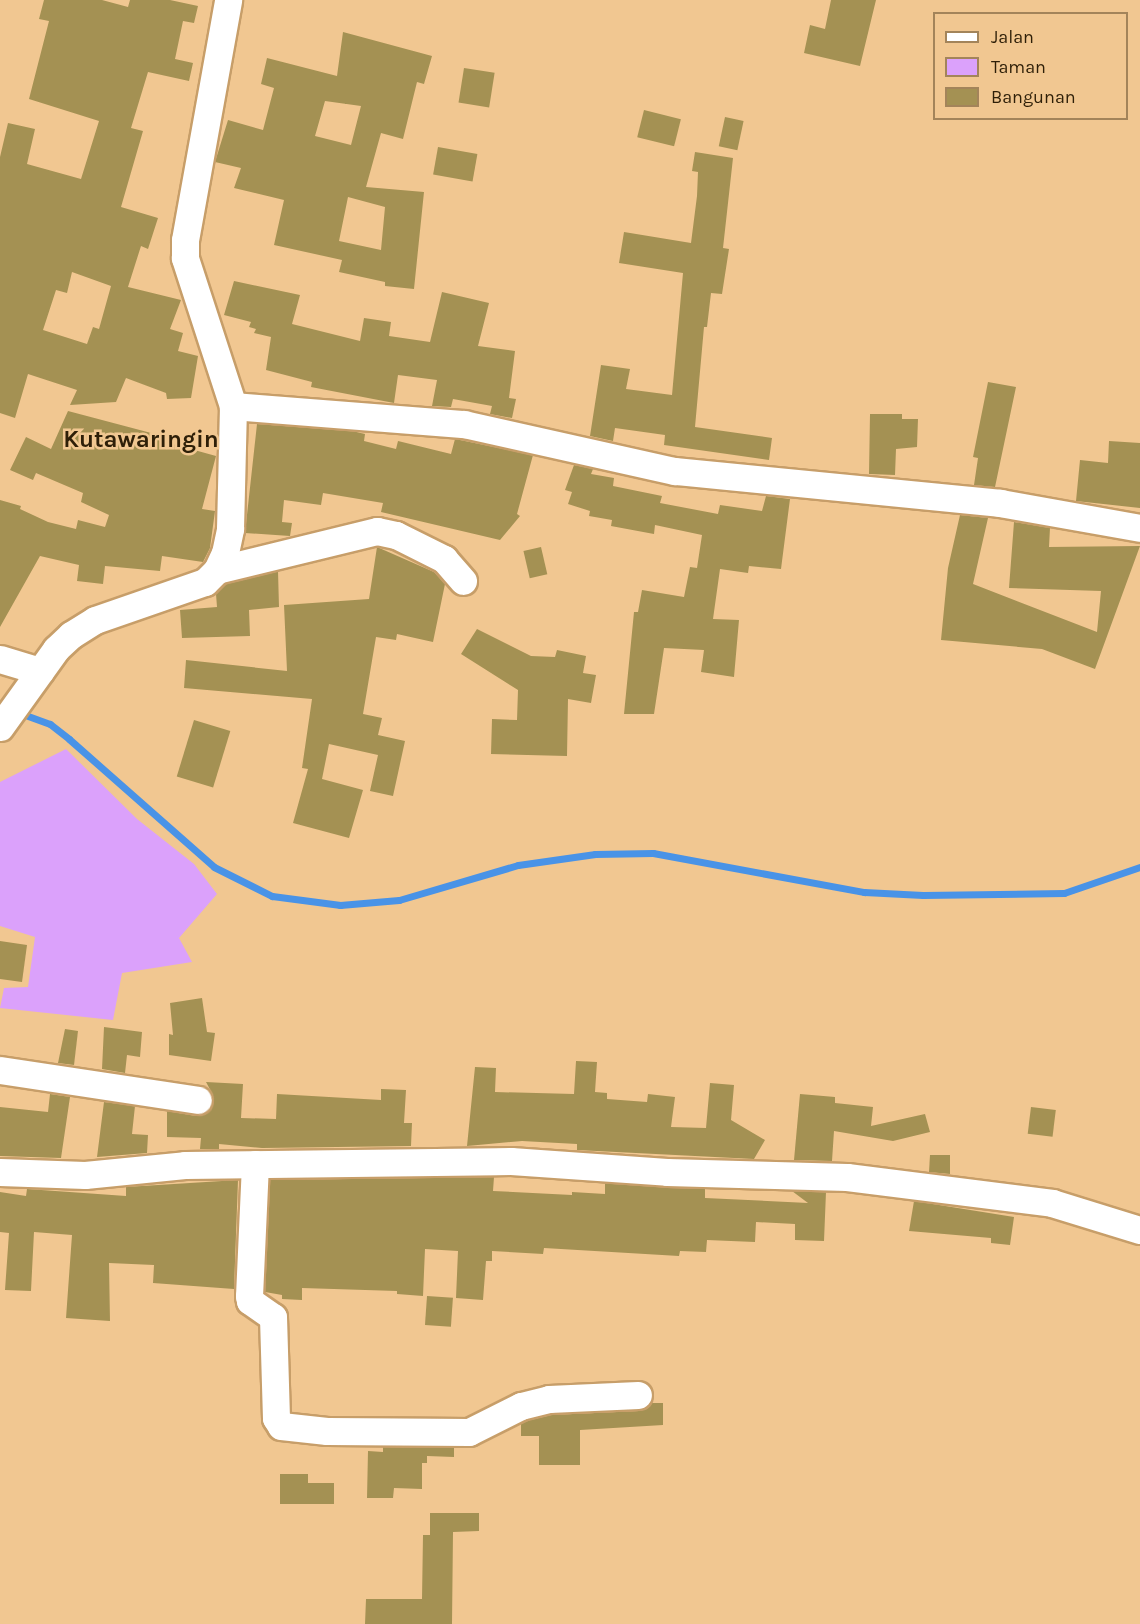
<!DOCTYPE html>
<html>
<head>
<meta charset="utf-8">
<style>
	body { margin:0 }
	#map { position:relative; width:1140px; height:1624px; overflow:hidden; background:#f1c791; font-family:Karla,sans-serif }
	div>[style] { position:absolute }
	.green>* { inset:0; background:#dba1fb }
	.stream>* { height:7px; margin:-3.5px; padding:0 3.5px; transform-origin:3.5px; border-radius:3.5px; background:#4993e7 }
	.building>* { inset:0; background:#a49153; transform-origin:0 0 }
	.roads { filter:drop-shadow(2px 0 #c79e69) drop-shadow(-2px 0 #c79e69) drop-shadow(0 2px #c79e69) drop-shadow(0 -2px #c79e69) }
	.street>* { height:27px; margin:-13.5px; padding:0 13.5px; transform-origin:13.5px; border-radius:13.5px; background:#fff }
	span { translate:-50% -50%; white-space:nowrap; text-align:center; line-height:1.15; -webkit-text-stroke:5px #f1c791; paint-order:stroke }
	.district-label { font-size:24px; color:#2e1f08; font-weight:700 }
	.legend { position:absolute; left:933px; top:12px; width:195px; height:108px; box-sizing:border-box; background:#f1c791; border:2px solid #a3845a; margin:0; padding:8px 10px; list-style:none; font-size:18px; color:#2e1f08 }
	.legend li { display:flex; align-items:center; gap:12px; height:30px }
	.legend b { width:30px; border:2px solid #a3845a }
</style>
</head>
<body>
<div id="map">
	<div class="green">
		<div style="clip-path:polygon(66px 749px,137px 819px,194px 864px,217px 894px,179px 938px,192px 962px,122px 973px,113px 1020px,0 1008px,4px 988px,28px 987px,35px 937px,0 926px,0 782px)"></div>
	</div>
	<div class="stream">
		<div style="left:17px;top:712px;width:35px;rotate:20deg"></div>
		<div style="left:50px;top:724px;width:24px;rotate:38deg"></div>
		<div style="left:69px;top:739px;width:193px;rotate:41.4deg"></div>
		<div style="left:214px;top:867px;width:65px;rotate:26.6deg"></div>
		<div style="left:272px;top:896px;width:69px;rotate:7.5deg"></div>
		<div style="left:340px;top:905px;width:59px;rotate:-4.8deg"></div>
		<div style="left:399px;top:900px;width:124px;rotate:-16.4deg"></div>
		<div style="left:518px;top:865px;width:78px;rotate:-8.1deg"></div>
		<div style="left:595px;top:854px;width:58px;rotate:-1deg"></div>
		<div style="left:653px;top:853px;width:215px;rotate:10.5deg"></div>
		<div style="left:864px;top:892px;width:59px;rotate:2.9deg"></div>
		<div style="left:923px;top:895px;width:141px;rotate:-0.8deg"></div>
		<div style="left:1064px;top:893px;width:80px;rotate:-18.9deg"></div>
	</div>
	<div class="building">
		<div style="clip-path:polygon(evenodd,44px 0,102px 0,128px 7px,130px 0,170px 0,198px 6px,194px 23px,183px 21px,175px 59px,193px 63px,189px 81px,148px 72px,131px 128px,143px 131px,121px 207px,158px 218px,148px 249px,141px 246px,128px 287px,181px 300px,170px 329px,183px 333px,178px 351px,198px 356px,191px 398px,167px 399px,166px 393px,126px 378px,116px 402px,70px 405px,77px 390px,28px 374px,15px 418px,0 413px,0 157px,8px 123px,35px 129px,27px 164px,81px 179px,99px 121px,29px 99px,49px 21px,39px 19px,44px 0,72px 272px,111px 286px,99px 329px,93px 327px,87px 344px,43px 330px,56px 290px,67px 293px,72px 272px)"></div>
		<div style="clip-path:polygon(831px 0,876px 0,860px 66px,804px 53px,810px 25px,825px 29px)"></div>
		<div style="clip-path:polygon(evenodd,343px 32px,432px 56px,424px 84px,417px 82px,403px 139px,381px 133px,366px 187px,424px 192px,414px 289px,385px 286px,385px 282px,339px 272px,342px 260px,274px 245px,284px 200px,234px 188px,241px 168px,215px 162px,228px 120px,263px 130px,274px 88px,261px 84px,267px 58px,337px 76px,343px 32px,325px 101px,361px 106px,351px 145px,315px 136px,325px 101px,343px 32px,348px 197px,385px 207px,381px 250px,339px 241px,348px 197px)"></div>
		<div style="left:464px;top:68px;width:31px;height:35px;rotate:9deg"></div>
		<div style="left:644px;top:110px;width:38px;height:28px;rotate:14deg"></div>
		<div style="left:725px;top:117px;width:19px;height:30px;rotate:12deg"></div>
		<div style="left:438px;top:147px;width:40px;height:28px;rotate:10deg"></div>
		<div style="clip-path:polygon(695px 152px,733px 158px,723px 248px,729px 249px,722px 294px,711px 293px,707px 327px,704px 327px,695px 427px,772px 438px,769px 460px,664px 445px,665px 435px,615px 428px,613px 441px,590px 436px,601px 365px,630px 369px,626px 389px,672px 395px,683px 273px,619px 263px,624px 232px,691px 243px,697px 196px,698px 172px,692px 171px)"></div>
		<div style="clip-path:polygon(234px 281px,300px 295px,292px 324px,360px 341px,364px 318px,391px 322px,389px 336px,430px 342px,442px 292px,489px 303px,478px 346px,515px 351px,509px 398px,516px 399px,512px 418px,490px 414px,492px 406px,453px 399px,451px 407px,432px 406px,437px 380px,398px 375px,394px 403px,311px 387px,312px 382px,266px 370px,271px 337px,254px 333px,256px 329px,249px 327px,251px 322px,224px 315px)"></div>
		<div style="clip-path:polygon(988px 382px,1016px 387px,995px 487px,974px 485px,978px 458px,973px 457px)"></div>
		<div style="clip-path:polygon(68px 411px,170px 438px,169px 443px,216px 456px,202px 509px,215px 511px,210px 548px,203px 562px,162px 556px,160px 571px,105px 566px,103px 584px,77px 581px,79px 565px,40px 556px,0 627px,0 500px,21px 506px,20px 509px,48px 522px,76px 529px,78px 520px,105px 527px,109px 515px,81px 502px,83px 493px,36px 473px,33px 480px,10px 470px,26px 437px,51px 449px)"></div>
		<div style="clip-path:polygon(870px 414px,902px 414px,902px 419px,918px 419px,917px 447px,896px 449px,895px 475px,869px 474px)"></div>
		<div style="clip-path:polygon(257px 424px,352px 431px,365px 434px,364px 441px,396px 449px,398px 441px,451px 454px,455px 439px,533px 455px,517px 514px,520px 516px,500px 540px,381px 512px,383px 503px,323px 493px,321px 505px,284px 500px,282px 522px,292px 523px,290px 536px,245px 533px)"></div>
		<div style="clip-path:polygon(1109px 441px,1140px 443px,1140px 508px,1076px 501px,1080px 460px,1108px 463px)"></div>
		<div style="clip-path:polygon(574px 465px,593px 469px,591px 474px,614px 478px,613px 486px,662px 496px,660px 503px,718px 514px,720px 505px,762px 511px,766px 496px,790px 499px,781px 569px,749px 566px,748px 573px,720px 569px,713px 619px,739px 620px,734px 677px,701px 672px,704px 650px,664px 648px,654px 714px,624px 714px,634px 612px,638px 612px,642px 590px,684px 597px,690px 567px,697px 568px,702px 535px,655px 525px,654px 534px,611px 526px,612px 520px,589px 516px,590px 511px,568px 504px,572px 492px,565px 490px)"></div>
		<div style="clip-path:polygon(960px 515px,988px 518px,973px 584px,1097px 632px,1101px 591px,1009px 588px,1014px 522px,1050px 528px,1049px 547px,1140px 546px,1095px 669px,1042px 649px,941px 640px,948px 568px)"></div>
		<div style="clip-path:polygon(377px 547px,434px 572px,445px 584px,433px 642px,397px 634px,396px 640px,376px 637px,363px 714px,382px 718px,378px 735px,405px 741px,393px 796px,370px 791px,378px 755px,329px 744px,322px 779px,363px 790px,349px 838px,293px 823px,308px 769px,302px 768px,312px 699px,184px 688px,186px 660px,287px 671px,284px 605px,369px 599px)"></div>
		<div style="left:541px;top:547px;width:28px;height:18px;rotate:77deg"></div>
		<div style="clip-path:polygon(278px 571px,279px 607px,249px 610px,250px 636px,182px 638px,180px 610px,217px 607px,216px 594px,225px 584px)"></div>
		<div style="clip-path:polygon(477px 629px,531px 656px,555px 657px,557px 650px,586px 656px,583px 673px,596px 675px,591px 703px,568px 699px,567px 756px,491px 754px,492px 719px,517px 720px,518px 690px,461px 654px)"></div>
		<div style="left:194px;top:720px;width:38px;height:59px;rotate:17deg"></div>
		<div style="clip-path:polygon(0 941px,27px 945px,22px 982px,0 979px)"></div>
		<div style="clip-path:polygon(202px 998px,207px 1032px,215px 1033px,211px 1061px,169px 1055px,169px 1034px,173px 1035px,170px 1003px)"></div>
		<div style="clip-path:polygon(104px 1027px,142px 1032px,140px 1057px,127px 1055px,125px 1073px,102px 1069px)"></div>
		<div style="clip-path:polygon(65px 1029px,78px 1031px,74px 1065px,58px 1063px)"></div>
		<div style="clip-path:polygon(576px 1061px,597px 1062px,595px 1092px,607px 1093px,607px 1099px,647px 1102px,648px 1094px,675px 1097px,671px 1127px,706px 1128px,710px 1083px,734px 1085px,731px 1120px,765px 1140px,754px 1159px,577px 1150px,577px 1144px,522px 1141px,467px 1146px,475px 1067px,496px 1068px,495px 1092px,574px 1094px)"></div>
		<div style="clip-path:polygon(206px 1082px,243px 1084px,241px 1118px,276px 1119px,277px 1094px,381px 1100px,381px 1089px,406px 1090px,404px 1123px,412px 1123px,411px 1146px,262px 1148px,219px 1144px,219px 1149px,200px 1149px,201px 1138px,167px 1137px,167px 1111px,196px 1116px,211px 1109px,213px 1095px)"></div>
		<div style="clip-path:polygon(50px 1094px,70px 1097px,61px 1158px,0 1156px,0 1107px,48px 1112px)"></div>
		<div style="clip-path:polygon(800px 1094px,835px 1097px,835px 1103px,873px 1107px,871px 1126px,925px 1114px,930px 1132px,893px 1141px,834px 1131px,832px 1161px,794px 1160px)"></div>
		<div style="clip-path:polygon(104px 1102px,135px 1106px,132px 1134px,148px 1135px,147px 1153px,97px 1157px)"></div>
		<div style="left:1031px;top:1107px;width:25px;height:27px;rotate:7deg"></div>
		<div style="clip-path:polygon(930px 1155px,950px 1155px,950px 1174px,929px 1172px)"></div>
		<div style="clip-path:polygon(494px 1177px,493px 1191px,572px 1195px,572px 1192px,605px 1194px,605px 1183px,705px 1189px,705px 1198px,808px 1203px,792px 1191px,826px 1192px,824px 1241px,795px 1240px,795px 1224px,756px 1222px,755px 1242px,707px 1240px,706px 1252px,680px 1251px,679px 1256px,544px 1248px,543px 1254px,492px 1251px,492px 1261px,486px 1261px,483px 1300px,456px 1298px,458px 1251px,425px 1249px,423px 1296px,397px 1294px,397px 1291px,302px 1288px,302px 1300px,282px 1299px,282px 1295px,265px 1292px,270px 1180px)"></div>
		<div style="clip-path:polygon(238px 1180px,234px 1289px,153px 1283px,154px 1265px,109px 1263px,110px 1321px,66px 1318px,72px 1235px,34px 1232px,31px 1291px,5px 1290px,9px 1233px,0 1232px,0 1192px,26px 1196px,27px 1189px,126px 1196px,126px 1187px)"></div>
		<div style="clip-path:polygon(914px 1201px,1014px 1217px,1010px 1245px,991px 1243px,991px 1238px,909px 1231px)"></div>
		<div style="left:427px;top:1296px;width:26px;height:29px;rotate:4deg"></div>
		<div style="clip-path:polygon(651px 1403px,663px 1403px,663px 1425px,580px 1430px,580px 1465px,539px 1465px,539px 1436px,521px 1436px,521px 1424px,526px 1421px,551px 1415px,639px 1411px)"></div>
		<div style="clip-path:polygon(383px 1447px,454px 1448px,454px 1457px,427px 1456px,427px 1463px,422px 1463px,422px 1489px,394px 1488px,393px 1498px,367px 1498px,368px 1451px,383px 1452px)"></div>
		<div style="clip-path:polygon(280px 1474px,308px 1474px,308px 1483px,334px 1483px,334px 1504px,280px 1504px)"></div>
		<div style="clip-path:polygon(430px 1513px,479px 1513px,479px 1531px,453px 1532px,452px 1624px,365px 1624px,366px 1599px,422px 1599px,423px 1535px,430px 1535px)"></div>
	</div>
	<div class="roads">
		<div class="street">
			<div style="left:233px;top:406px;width:232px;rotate:4.5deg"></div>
			<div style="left:464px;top:424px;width:216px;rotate:12.6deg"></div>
			<div style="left:675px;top:471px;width:327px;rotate:5.6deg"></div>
			<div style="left:1000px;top:503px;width:142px;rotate:10.1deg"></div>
			<div style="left:217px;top:570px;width:165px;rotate:-13.7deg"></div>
			<div style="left:377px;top:531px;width:19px;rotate:12deg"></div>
			<div style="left:396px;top:535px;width:54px;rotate:26.6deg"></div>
			<div style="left:444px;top:559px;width:29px;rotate:49deg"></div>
			<div style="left:0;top:659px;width:42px;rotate:16.7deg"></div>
			<div style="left:0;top:727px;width:96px;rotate:-54.3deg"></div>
			<div style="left:56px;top:649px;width:21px;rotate:-43deg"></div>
			<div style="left:71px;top:635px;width:28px;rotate:-32deg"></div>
			<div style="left:95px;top:620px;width:116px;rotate:-19.1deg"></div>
			<div style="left:205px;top:582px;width:17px;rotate:-45deg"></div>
			<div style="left:217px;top:570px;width:19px;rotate:-65deg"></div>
			<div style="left:225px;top:553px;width:25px;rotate:-78deg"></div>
			<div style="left:230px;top:529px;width:123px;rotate:-88.6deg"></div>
			<div style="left:233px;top:406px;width:156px;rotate:-108deg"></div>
			<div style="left:185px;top:258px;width:18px;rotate:-90deg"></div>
			<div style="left:185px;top:240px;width:244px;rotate:-79.8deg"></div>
			<div style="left:0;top:1070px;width:200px;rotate:8.6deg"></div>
			<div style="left:255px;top:1164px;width:132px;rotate:92.6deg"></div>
			<div style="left:249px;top:1296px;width:5px;rotate:79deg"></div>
			<div style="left:250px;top:1301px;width:28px;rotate:35deg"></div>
			<div style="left:273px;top:1317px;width:101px;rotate:88.3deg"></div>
			<div style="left:276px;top:1418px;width:9px;rotate:58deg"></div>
			<div style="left:281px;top:1426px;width:46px;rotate:6.2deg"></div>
			<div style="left:327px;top:1431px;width:142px;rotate:0.4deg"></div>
			<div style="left:469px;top:1432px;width:58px;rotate:-26.6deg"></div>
			<div style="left:521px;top:1406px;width:29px;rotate:-14deg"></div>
			<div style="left:549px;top:1399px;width:89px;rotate:-2.6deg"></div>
			<div style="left:0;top:1172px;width:85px;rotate:2deg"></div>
			<div style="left:85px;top:1175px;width:100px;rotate:-5.7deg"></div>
			<div style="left:185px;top:1165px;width:326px;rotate:-0.7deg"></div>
			<div style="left:511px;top:1161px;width:156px;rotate:4deg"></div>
			<div style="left:667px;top:1172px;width:180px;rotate:1.6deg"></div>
			<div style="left:847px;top:1177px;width:207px;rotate:7.2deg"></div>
			<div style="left:1052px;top:1203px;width:92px;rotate:17.1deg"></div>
		</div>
	</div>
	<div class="district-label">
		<span style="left:141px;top:440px">Kutawaringin</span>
	</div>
	<ul class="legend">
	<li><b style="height:8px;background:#fff"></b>Jalan</li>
	<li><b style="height:16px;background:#dba1fb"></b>Taman</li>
	<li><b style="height:16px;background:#a49153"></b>Bangunan</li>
	</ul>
</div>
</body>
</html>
